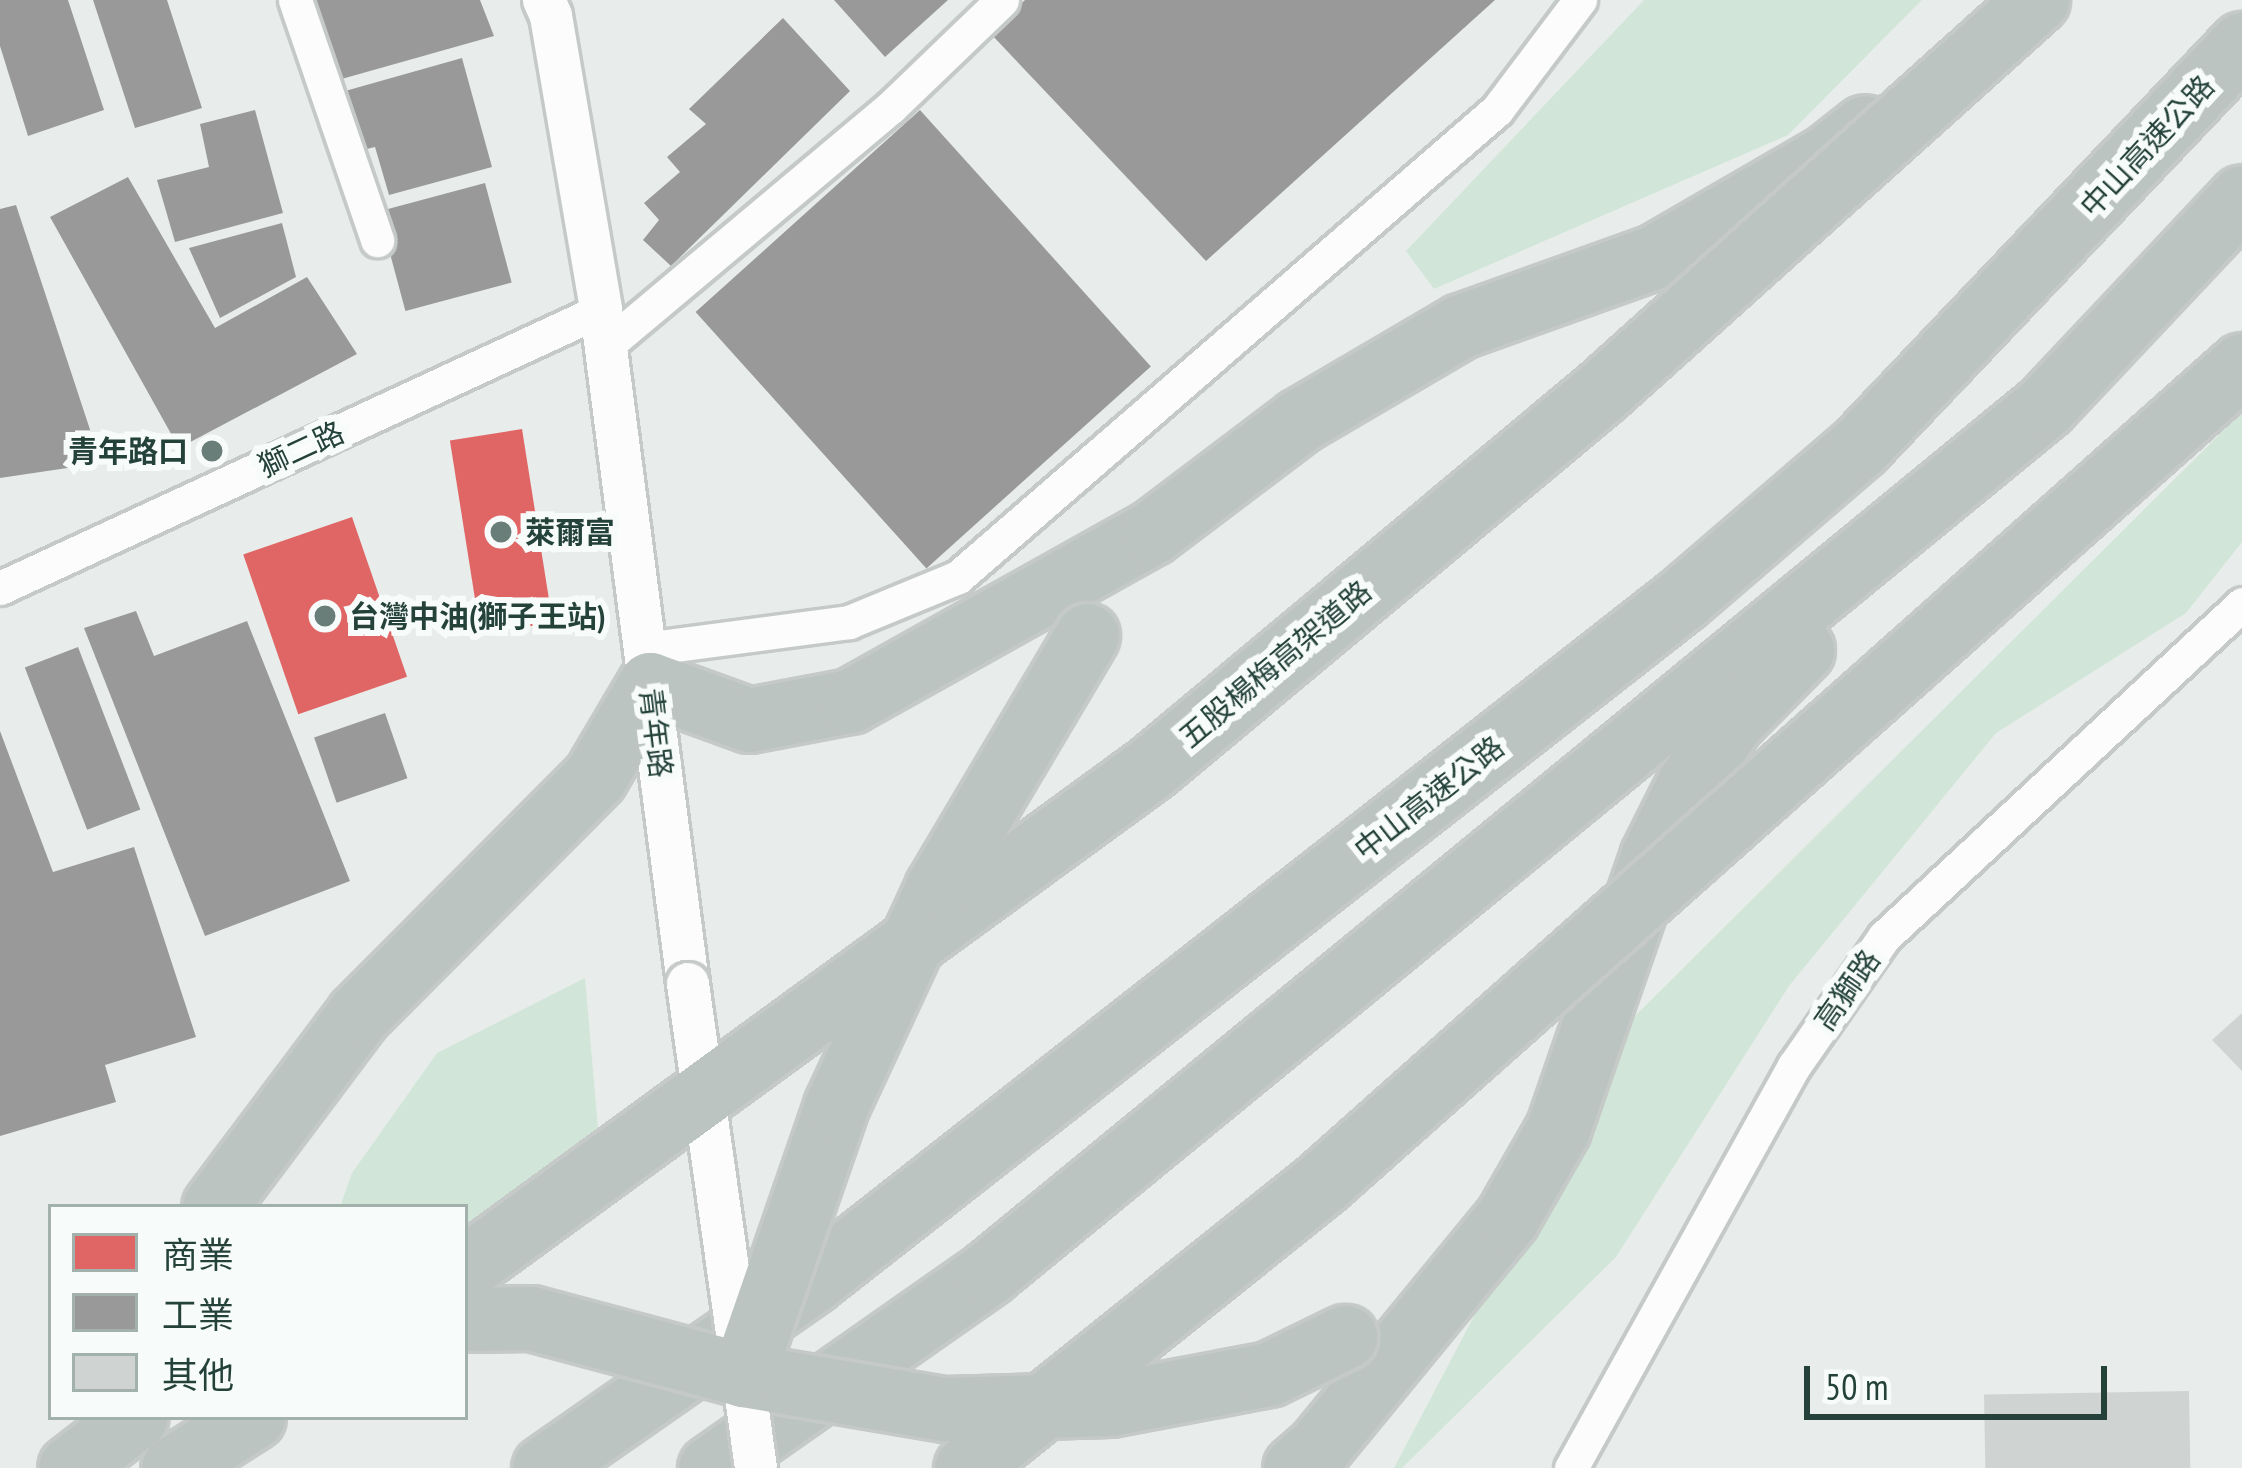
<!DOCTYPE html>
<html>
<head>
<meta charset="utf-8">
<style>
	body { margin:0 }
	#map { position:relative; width:2242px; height:1468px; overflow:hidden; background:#e8edeb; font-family:"PT Sans Narrow","Noto Sans TC",sans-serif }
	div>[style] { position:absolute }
	.green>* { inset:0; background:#d1e6d8 }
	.shops>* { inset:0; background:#e06666; transform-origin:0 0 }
	.industry>* { inset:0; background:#999; transform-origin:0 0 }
	.building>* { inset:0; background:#cfd4d2; transform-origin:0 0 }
	.roads { filter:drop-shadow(3px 0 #c5cac8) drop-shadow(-3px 0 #c5cac8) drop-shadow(0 3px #c5cac8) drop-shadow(0 -3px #c5cac8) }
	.minor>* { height:33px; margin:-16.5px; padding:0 16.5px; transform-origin:16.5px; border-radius:16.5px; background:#fcfcfc }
	.tertiary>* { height:42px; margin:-21px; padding:0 21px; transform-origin:21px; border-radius:21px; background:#fcfcfc }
	.motorway>* { height:63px; margin:-31.5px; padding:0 31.5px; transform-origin:31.5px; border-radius:31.5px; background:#bcc4c2 }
	.bridges { filter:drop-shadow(3px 0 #c5cac8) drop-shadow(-3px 0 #c5cac8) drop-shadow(0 3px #c5cac8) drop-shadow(0 -3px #c5cac8) }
	.tertiary-bridge>* { height:42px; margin:-21px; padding:0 21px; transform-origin:21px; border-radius:21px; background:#fcfcfc }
	.motorway-bridge>* { height:63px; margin:-31.5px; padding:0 31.5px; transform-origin:31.5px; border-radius:31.5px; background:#bcc4c2 }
	.dots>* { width:33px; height:33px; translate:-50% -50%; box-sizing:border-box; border:6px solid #f7fbf9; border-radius:50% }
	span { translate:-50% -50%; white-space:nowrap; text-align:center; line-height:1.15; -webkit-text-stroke:12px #f7fbf9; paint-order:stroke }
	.street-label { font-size:30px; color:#24423a }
	.poi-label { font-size:30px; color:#24423a; font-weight:700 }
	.right { translate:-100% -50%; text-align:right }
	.left { translate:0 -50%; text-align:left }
	.legend { position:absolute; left:48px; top:1204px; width:420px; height:216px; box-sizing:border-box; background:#f7fbf9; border:3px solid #a3b1ad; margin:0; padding:15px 21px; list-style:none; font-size:36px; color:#24423a }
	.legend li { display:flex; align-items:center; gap:24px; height:60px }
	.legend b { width:60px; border:3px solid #a3b1ad }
	.scale { position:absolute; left:1804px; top:1366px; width:303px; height:54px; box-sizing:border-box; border:6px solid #24423a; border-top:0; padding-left:15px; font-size:36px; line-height:42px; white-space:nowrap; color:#24423a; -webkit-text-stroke:9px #f7fbf9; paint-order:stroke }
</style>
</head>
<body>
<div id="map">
	<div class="green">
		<div style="clip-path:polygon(1644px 0,1922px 0,1788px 135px,1434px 289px,1406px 251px)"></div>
		<div style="clip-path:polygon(2242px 412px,2242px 542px,2186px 613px,1996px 733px,1789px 986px,1616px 1257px,1402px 1468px,1394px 1468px,1629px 1022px)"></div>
		<div style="clip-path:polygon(585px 978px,598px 1128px,482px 1226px,465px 1231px,465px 1207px,340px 1207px,352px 1173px,437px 1053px)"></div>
	</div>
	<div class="shops">
		<div style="left:522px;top:429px;width:196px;height:73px;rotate:81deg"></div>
		<div style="left:352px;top:517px;width:169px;height:115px;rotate:71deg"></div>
	</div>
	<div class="industry">
		<div style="clip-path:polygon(0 0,68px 0,104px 110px,28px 136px,0 46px)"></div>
		<div style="clip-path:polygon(93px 0,167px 0,202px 108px,135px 128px)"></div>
		<div style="clip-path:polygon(310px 0,480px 0,494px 36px,331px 82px)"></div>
		<div style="clip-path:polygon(834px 0,948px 0,885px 57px)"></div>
		<div style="clip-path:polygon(1025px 0,1495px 0,1206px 261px,990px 33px)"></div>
		<div style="clip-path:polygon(783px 18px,850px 91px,671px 266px,643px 240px,659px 220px,644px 203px,680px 172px,667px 157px,706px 124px,689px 109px)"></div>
		<div style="clip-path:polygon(462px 58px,492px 167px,389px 195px,375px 147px,347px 154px,331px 95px)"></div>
		<div style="clip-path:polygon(255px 110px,283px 213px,175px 242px,157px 180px,209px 167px,200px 124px)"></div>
		<div style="left:920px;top:110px;width:345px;height:302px;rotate:48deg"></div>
		<div style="clip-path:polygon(128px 177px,215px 328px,307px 277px,357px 354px,179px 448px,50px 217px)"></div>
		<div style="left:485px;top:183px;width:103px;height:110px;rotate:75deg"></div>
		<div style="clip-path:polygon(16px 205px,101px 463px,0 478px,0 209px)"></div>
		<div style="clip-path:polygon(282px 223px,296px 277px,220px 318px,189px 248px)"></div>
		<div style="clip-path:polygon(136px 611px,154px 656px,247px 621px,350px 881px,205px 936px,84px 628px)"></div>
		<div style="left:78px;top:647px;width:174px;height:57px;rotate:69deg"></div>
		<div style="left:385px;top:713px;width:69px;height:75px;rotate:71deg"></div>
		<div style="clip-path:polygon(0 731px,53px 872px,134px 847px,196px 1037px,105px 1065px,116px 1102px,0 1136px)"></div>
	</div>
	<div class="building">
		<div style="clip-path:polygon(2242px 1013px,2242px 1071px,2212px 1040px)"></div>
		<div style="left:2189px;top:1391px;width:77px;height:205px;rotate:89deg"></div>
	</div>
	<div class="roads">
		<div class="minor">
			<div style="left:295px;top:0;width:254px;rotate:71.1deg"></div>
			<div style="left:606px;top:346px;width:372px;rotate:-40deg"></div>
			<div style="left:891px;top:107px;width:154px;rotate:-43.9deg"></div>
			<div style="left:0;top:588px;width:662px;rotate:-24.82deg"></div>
			<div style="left:645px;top:649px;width:206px;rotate:-7.5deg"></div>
			<div style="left:849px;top:622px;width:118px;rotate:-22.4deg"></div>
			<div style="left:958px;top:577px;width:713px;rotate:-40.91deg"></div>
			<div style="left:1497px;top:110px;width:138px;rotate:-53deg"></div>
			<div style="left:1571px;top:1468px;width:460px;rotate:-61deg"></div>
			<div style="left:1794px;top:1066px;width:157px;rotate:-55.1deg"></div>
			<div style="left:1884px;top:937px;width:489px;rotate:-42.9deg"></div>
		</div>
		<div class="tertiary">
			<div style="left:544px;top:0;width:17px;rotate:66deg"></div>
			<div style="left:551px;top:16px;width:298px;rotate:80.3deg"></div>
			<div style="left:601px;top:310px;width:680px;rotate:82.64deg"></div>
		</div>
		<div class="motorway">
			<div style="left:214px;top:1207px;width:240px;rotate:-53.1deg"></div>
			<div style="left:358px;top:1015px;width:336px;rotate:-45.1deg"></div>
			<div style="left:595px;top:777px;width:108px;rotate:-59.4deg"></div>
			<div style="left:650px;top:684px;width:105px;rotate:20deg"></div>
			<div style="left:749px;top:720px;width:103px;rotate:-10.7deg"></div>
			<div style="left:850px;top:701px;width:345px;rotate:-29.2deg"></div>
			<div style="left:1151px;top:533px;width:186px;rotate:-37.1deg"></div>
			<div style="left:1299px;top:421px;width:188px;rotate:-30.4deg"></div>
			<div style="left:1461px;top:326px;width:207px;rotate:-19.7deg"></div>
			<div style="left:1656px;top:256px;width:198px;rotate:-30.1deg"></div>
			<div style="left:1827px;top:157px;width:48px;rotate:-38.3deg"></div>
			<div style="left:70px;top:1468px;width:83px;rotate:-37.7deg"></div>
			<div style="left:173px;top:1468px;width:95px;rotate:-32.5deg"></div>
			<div style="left:544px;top:1468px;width:328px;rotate:-34.9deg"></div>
			<div style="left:813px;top:1280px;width:1103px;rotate:-38.08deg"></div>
			<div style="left:1681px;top:600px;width:236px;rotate:-40.7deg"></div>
			<div style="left:1860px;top:446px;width:555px;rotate:-46.46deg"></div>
			<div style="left:710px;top:1468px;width:340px;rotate:-35deg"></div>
			<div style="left:988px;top:1273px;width:1367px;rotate:-39.36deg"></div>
			<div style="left:2045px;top:406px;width:287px;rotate:-46.7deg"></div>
			<div style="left:1295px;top:1468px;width:32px;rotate:-41deg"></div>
			<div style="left:1319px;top:1447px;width:296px;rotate:-50.6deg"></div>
			<div style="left:1507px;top:1218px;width:103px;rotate:-60.2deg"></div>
			<div style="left:1558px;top:1129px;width:288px;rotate:-70.9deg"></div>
			<div style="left:1652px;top:857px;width:83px;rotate:-63.4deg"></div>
			<div style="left:1689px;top:783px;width:75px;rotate:-55.3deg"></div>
			<div style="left:1732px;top:721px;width:100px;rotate:-45.4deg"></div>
		</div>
	</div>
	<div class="bridges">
		<div class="tertiary-bridge">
			<div style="left:688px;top:984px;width:489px;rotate:82deg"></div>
		</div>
		<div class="motorway-bridge">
			<div style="left:465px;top:1268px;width:850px;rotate:-36.1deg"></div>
			<div style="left:1152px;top:767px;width:584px;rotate:-39.86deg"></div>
			<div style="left:1600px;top:393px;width:588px;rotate:-41.97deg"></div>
			<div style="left:465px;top:1319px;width:66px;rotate:-0.9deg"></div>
			<div style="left:531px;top:1318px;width:220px;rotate:15deg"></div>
			<div style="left:743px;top:1375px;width:205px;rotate:9.6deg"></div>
			<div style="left:945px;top:1409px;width:165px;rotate:-1.7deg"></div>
			<div style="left:1110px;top:1404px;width:162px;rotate:-10.7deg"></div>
			<div style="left:1269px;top:1374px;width:85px;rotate:-26deg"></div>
			<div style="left:743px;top:1375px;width:285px;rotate:-70.9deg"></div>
			<div style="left:836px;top:1106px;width:240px;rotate:-65.1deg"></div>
			<div style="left:937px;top:888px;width:294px;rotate:-59.3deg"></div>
			<div style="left:966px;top:1468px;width:460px;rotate:-38.7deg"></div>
			<div style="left:1325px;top:1180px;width:1227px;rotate:-41.63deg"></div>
		</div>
	</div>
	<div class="dots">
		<div style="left:212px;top:451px;background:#697e78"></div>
		<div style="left:501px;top:532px;background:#697e78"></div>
		<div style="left:325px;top:616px;background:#697e78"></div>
	</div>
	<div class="street-label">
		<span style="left:2147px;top:146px;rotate:-47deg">中山高速公路</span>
		<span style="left:301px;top:449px;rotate:-25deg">獅二路</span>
		<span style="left:1275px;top:664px;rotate:-40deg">五股楊梅高架道路</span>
		<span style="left:656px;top:733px;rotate:83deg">青年路</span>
		<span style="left:1429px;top:798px;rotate:-38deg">中山高速公路</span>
		<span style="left:1847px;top:990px;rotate:-55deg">高獅路</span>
	</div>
	<div class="poi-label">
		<span class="right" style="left:188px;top:451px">青年路口</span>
		<span class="left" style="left:525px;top:532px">萊爾富</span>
		<span class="left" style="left:349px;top:616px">台灣中油(獅子王站)</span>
	</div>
	<ul class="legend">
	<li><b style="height:33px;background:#e06666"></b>商業</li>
	<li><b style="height:33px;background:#999"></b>工業</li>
	<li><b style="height:33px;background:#cfd4d2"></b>其他</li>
	</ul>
	<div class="scale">50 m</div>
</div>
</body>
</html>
